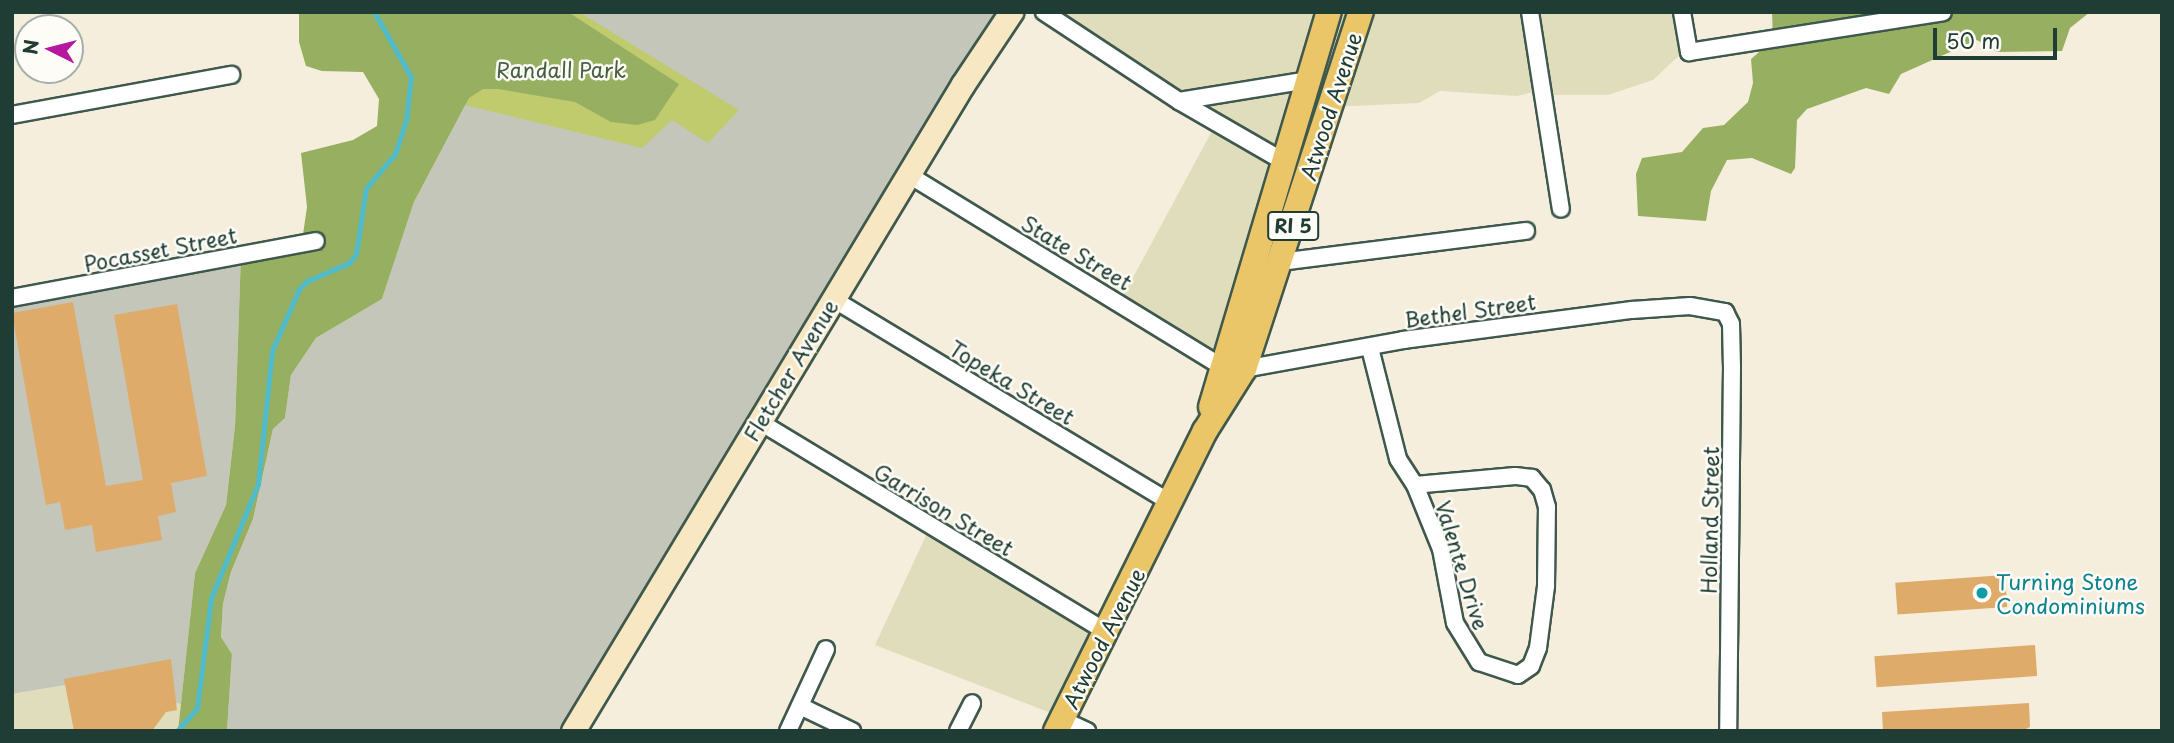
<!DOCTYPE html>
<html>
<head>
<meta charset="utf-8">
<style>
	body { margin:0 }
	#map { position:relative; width:2174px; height:743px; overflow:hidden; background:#f6eedc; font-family:"Playpen Sans",sans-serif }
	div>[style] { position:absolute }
	.built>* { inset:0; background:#dfddbb }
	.industrial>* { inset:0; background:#c3c6b9 }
	.green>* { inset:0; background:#bfcb6d }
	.forest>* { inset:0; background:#97af60 }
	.stream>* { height:5px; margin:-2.5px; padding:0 2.5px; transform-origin:2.5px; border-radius:2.5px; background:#50bbcb }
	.building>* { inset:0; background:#deab6b; transform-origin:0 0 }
	.roads { filter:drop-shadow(2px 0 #3f584d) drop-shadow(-2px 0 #3f584d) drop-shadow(0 2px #3f584d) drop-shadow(0 -2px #3f584d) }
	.street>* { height:16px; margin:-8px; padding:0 8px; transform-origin:8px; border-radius:8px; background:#fff }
	.secondary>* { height:23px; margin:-11.5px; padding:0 11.5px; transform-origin:11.5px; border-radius:11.5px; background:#f7e8c3 }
	.primary>* { height:24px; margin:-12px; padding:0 12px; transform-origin:12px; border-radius:12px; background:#ebc669 }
	.dots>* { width:19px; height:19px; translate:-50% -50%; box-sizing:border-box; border:4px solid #fdfcf7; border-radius:50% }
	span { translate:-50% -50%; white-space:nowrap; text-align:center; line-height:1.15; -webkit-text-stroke:5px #fdfcf7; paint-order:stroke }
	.shield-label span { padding:2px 5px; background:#fdfcf7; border:2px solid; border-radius:5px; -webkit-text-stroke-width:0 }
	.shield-label { font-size:19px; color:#1f3d34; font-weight:700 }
	.park-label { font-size:21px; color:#476042 }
	.street-label { font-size:21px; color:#1f3d34 }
	.culture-label { font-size:21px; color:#0d838f }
	.left { translate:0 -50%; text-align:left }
	.frame { position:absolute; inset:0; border:14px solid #1f3d34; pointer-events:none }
	.north { position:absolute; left:14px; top:14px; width:70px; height:70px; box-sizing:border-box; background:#fdfcf7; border:2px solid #a4b0a9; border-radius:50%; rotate:276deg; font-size:19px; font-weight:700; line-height:28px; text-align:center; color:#1f3d34 }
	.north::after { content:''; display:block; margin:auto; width:24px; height:32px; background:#b5179e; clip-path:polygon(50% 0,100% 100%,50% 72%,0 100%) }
	.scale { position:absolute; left:1933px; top:28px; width:124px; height:32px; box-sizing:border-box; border:4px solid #1f3d34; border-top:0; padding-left:9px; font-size:21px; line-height:24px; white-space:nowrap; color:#1f3d34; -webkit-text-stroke:5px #fdfcf7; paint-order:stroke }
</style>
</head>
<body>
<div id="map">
	<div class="built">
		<div style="clip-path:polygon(1044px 12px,1681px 12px,1686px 49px,1653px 80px,1608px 95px,1551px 95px,1545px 89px,1517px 96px,1440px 91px,1419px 103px,1305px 108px,1220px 362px,1122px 298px,1213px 129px)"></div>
		<div style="clip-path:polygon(930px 527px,1105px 630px,1059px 716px,875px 645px)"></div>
		<div style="clip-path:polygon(89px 681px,181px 704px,178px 731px,12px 731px,12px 694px)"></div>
	</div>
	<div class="industrial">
		<div style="clip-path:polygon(568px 12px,1013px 12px,570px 731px,227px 731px,232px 654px,221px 637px,223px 604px,231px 572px,253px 519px,273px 429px,285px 418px,291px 375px,316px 338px,382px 299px,414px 202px,469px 98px)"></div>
		<div style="clip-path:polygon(241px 254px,235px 426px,226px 505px,195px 573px,181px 704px,89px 681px,12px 694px,12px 297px)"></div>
	</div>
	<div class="green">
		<div style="clip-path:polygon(375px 12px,579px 12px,739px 110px,708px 143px,672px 120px,642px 148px,432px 97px)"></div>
	</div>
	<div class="forest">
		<div style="clip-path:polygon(299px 12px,568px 12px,679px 84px,655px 120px,637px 125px,611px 122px,575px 102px,498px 89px,483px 89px,469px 98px,414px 202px,382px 299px,316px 338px,291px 375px,285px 418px,273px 429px,253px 519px,231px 572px,223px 604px,221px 637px,232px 654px,227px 731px,178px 731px,195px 573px,226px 505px,235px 426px,241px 254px,302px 241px,307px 207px,301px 153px,353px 140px,377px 126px,379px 99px,363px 72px,322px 71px,306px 66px,299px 42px)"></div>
		<div style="clip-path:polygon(1772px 12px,1889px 14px,2090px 12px,2070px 28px,2062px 51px,1997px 52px,1977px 40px,1901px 74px,1889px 94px,1866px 88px,1807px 109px,1797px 120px,1795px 168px,1791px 174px,1752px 158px,1727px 160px,1711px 191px,1706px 221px,1638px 216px,1636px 174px,1642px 158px,1682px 152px,1703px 128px,1724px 125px,1748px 102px,1753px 83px,1751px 59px,1773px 40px)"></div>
	</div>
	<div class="stream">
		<div style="left:177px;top:731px;width:30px;rotate:-49deg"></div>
		<div style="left:197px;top:708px;width:111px;rotate:-82.7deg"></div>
		<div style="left:211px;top:598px;width:123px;rotate:-67.6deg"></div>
		<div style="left:258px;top:484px;width:134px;rotate:-84deg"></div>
		<div style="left:272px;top:351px;width:68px;rotate:-66.5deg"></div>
		<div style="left:299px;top:289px;width:11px;rotate:-45deg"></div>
		<div style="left:307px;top:281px;width:46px;rotate:-23.2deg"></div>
		<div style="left:349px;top:263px;width:11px;rotate:-52deg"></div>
		<div style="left:356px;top:254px;width:67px;rotate:-81.4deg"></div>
		<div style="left:366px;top:188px;width:45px;rotate:-49.5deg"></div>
		<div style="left:395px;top:154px;width:35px;rotate:-72deg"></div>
		<div style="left:406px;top:121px;width:44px;rotate:-83.5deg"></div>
		<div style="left:411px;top:77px;width:75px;rotate:-119.6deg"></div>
	</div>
	<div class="building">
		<div style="clip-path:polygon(73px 302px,106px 486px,143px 480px,114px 315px,177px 304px,207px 476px,171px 483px,176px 512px,158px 516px,162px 540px,96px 552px,92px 525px,65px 530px,60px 502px,46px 505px,12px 313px)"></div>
		<div style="left:2005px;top:575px;width:32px;height:110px;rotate:86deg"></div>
		<div style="left:2035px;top:645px;width:31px;height:161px;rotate:86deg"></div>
		<div style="clip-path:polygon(171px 659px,177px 710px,166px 712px,152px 731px,74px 731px,64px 679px)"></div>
		<div style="clip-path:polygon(2029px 703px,2030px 727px,2024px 730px,1883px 731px,1882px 712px)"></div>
	</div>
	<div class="roads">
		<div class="street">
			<div style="left:1044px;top:12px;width:162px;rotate:33.4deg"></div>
			<div style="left:1179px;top:101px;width:120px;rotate:30deg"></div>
			<div style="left:1530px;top:12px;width:199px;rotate:81.1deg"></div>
			<div style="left:1682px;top:12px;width:41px;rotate:80.1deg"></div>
			<div style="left:1689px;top:52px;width:257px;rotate:-8.9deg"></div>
			<div style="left:1179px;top:101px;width:132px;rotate:-9.2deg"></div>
			<div style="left:12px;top:115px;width:223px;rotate:-10.4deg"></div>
			<div style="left:909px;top:175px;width:367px;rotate:31.5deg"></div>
			<div style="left:1222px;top:367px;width:22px;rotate:5deg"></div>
			<div style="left:1244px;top:369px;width:162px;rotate:-10.3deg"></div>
			<div style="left:1403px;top:340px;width:231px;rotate:-7.5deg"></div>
			<div style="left:1632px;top:310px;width:58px;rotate:-3.9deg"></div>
			<div style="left:1690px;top:306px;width:36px;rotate:10deg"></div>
			<div style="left:1725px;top:312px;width:13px;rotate:63deg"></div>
			<div style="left:1731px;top:324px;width:43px;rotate:88.7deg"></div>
			<div style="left:1732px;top:367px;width:364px;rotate:90.6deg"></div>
			<div style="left:1280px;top:262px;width:248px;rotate:-7.2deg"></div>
			<div style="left:12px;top:298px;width:309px;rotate:-10.6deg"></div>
			<div style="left:833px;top:299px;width:393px;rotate:31.1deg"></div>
			<div style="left:1370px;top:348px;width:114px;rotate:75.8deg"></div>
			<div style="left:1398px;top:459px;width:31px;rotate:57deg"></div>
			<div style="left:1415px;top:485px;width:69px;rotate:67.9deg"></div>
			<div style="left:1441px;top:549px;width:75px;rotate:79.3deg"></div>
			<div style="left:1455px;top:623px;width:46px;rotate:58.4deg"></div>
			<div style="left:1479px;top:662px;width:41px;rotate:18.4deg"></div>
			<div style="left:1518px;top:675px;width:16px;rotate:-35deg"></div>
			<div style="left:1531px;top:666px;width:19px;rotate:-69deg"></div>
			<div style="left:1538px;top:648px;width:63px;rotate:-82.6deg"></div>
			<div style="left:1546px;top:586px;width:79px;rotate:-89.3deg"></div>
			<div style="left:1547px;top:507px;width:18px;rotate:-106deg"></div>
			<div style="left:1542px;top:490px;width:16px;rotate:-130deg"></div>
			<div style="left:1532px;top:478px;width:17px;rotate:-173deg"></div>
			<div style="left:1515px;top:476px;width:100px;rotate:174.9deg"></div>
			<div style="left:760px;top:422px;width:406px;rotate:31.2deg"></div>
			<div style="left:800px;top:706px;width:58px;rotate:25.7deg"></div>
			<div style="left:1061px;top:719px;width:29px;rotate:25deg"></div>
			<div style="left:788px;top:731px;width:90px;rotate:-65.1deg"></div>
			<div style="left:958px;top:731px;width:31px;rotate:-63deg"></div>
		</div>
		<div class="secondary">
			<div style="left:573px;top:731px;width:755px;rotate:-58.92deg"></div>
			<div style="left:963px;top:84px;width:87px;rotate:-56.3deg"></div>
		</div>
		<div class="primary">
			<div style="left:1211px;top:407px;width:412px;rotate:-73.4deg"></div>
			<div style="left:1056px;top:731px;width:335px;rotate:-63.6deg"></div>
			<div style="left:1205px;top:431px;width:73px;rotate:-57.8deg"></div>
			<div style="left:1244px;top:369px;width:376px;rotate:-71.9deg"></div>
		</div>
	</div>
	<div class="dots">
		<div style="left:1982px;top:593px;background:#0f9aa8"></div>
	</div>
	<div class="shield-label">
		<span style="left:1293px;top:226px">RI 5</span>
	</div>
	<div class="park-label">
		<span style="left:561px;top:69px">Randall Park</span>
	</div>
	<div class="street-label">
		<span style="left:1330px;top:106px;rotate:-72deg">Atwood Avenue</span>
		<span style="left:160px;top:249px;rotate:-11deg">Pocasset Street</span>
		<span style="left:1077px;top:252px;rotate:31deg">State Street</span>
		<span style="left:1470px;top:310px;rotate:-8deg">Bethel Street</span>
		<span style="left:790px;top:370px;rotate:-59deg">Fletcher Avenue</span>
		<span style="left:1012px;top:382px;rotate:31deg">Topeka Street</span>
		<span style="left:944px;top:509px;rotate:31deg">Garrison Street</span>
		<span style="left:1709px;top:520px;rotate:-89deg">Holland Street</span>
		<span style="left:1463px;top:565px;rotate:73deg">Valente Drive</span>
		<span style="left:1103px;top:638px;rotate:-63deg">Atwood Avenue</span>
	</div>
	<div class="culture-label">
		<span class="left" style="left:1996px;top:593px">Turning Stone<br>Condominiums</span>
	</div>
	<div class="frame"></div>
	<div class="north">N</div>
	<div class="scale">50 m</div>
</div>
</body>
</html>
